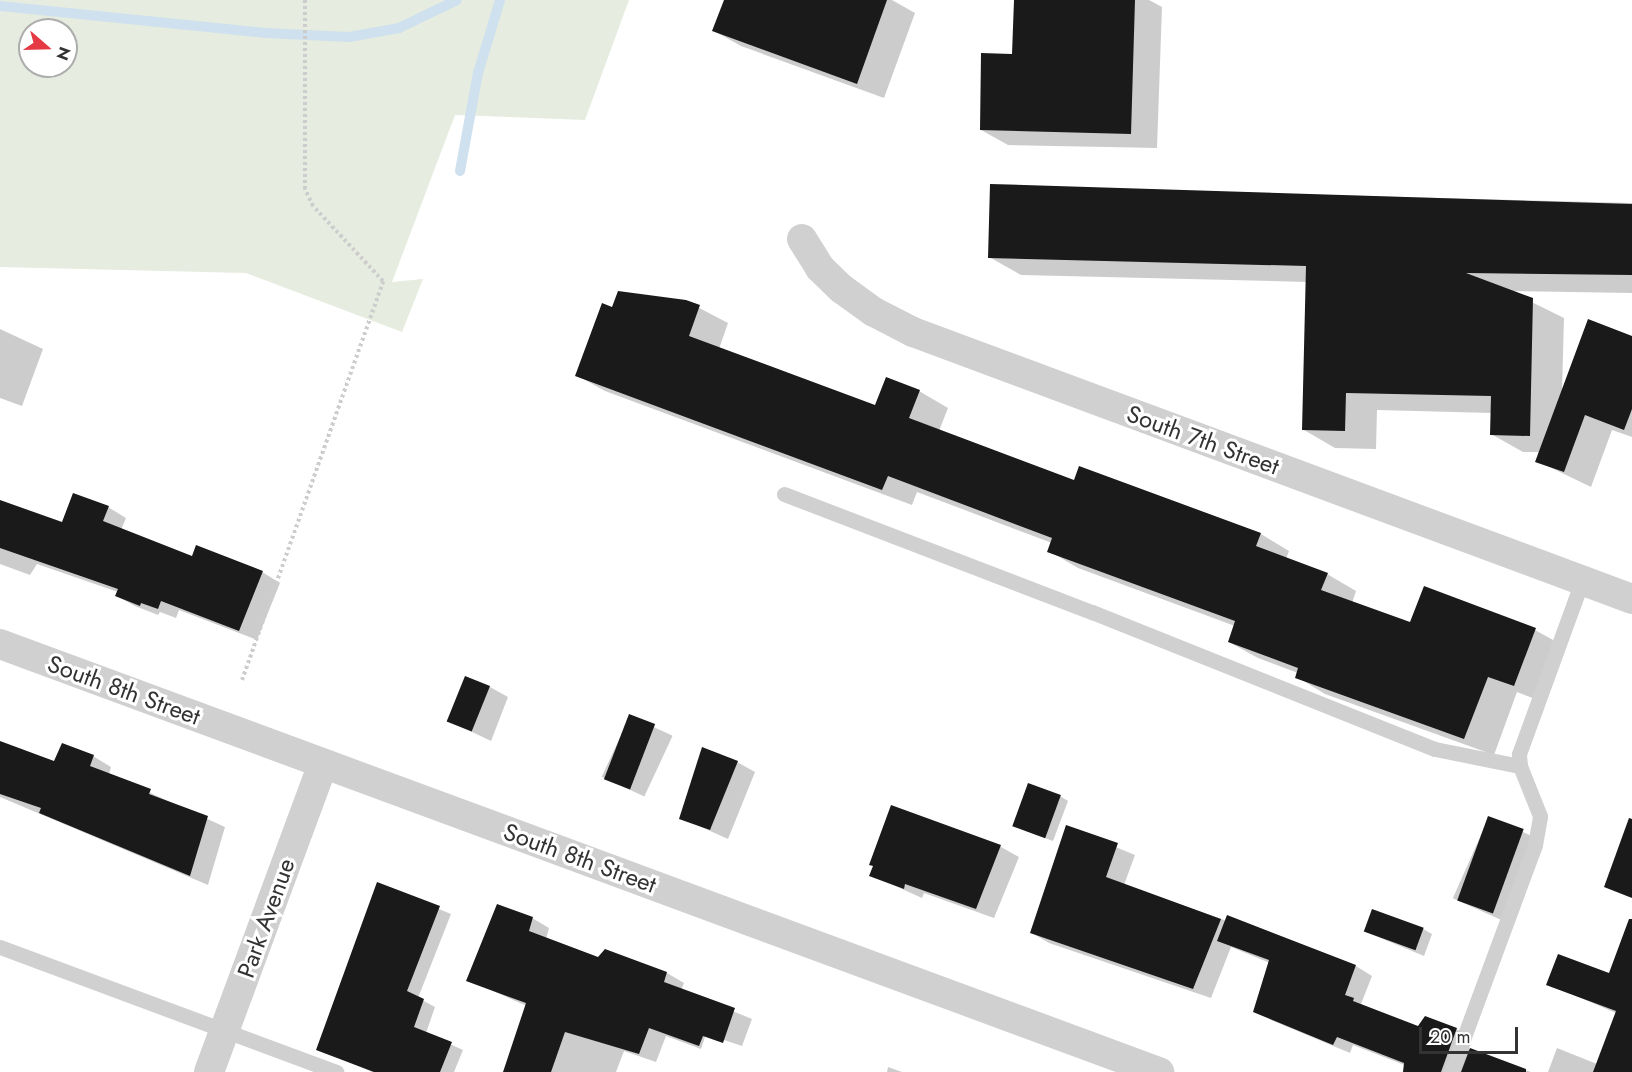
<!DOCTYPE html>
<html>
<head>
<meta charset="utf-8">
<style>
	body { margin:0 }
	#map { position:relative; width:1632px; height:1072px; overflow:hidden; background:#fff; font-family:Jost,sans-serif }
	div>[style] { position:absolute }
	.green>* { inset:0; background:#e6ecdf }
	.shadow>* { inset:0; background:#0003; transform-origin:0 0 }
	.stream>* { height:10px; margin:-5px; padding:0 5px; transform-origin:5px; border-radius:5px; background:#cfe1ee }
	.building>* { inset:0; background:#1a1a1a; transform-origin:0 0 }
	.path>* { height:4px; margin-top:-2px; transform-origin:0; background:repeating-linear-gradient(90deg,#cdcdcd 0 3px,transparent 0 6px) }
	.service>* { height:15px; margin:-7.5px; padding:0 7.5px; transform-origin:7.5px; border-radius:7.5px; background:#d0d0d0 }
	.minor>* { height:30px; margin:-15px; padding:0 15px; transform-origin:15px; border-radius:15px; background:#d0d0d0 }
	span { translate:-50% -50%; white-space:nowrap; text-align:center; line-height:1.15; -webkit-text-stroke:6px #fff; paint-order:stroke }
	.street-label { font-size:24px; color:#333 }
	.north { position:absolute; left:18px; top:18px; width:60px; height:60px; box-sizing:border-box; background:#fff; border:2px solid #adadad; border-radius:50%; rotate:110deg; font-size:16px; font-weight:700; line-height:24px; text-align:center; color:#333 }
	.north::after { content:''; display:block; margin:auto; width:21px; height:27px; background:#e53a43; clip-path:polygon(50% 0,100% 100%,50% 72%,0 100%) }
	.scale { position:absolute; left:1419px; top:1027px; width:99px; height:27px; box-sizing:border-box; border:3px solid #333; border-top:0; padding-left:8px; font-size:18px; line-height:21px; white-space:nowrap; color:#333; -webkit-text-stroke:4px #fff; paint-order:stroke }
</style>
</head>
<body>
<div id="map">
	<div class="green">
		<div style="clip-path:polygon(evenodd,0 0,629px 0,585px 120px,455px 115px,392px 282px,423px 279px,402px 332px,246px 273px,0 267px,0 0,30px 30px,66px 30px,66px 66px,30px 66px,30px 30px)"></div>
	</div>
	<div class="shadow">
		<div style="clip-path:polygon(725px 0,892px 0,915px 13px,884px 98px,741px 46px,714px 31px)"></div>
		<div style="clip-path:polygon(1015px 0,1149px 0,1162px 7px,1157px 148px,1008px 145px,981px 130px,1014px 55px)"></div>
		<div style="clip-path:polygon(991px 186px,1632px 203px,1632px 293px,1509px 291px,1564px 318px,1562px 391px,1632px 337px,1632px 437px,1612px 430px,1591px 487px,1537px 461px,1540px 452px,1523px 452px,1491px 434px,1492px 413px,1377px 410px,1376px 449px,1335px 448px,1304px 430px,1308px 282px,1021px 275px,989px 257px)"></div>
		<div style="clip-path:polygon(686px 301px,728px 323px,719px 349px,876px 407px,919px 391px,948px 408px,939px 431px,1075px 482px,1261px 534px,1289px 551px,1286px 559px,1327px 574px,1356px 591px,1352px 603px,1411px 624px,1535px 630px,1564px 646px,1543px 702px,1517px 692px,1494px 755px,1325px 694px,1297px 677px,1298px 673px,1258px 658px,1229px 642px,1235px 626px,1078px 568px,1049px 551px,1052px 543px,917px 492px,912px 505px,605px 391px,576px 375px,613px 309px)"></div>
		<div style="clip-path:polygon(0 329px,43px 349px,22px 406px,0 398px)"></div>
		<div style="clip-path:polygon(0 501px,63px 524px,108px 507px,126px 518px,121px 530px,193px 558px,262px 572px,280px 583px,257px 640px,179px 610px,176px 618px,160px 612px,158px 615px,135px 606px,117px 596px,118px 592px,37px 564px,30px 575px,0 564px)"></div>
		<div style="clip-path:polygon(490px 687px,508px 697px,491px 741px,449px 721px)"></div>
		<div style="left:630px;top:716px;width:47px;height:67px;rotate:25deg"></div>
		<div style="clip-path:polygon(0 743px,54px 762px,93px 756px,111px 767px,109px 774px,225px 827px,208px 885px,0 797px)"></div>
		<div style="clip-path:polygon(737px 762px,755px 772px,728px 839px,681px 818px)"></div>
		<div style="clip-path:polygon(1060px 796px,1068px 801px,1053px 841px,1023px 830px)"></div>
		<div style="clip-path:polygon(892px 807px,1001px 847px,1019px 857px,994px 918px,924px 893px,922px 898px,871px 875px)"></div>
		<div style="left:1489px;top:817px;width:58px;height:89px;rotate:24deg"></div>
		<div style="clip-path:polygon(1067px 827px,1135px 855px,1124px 885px,1356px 966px,1372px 976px,1361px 1004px,1418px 1028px,1456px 1029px,1472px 1038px,1469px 1049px,1531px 1072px,1405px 1072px,1407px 1066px,1353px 1045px,1350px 1053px,1271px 1020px,1255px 1011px,1270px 963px,1231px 947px,1211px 998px,1049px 943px,1032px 933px)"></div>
		<div style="clip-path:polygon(378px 884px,451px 914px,418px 998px,435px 1007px,426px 1033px,463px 1050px,454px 1072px,372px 1072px,318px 1049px)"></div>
		<div style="clip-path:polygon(532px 918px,549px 928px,546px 939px,599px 959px,640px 963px,667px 973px,684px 983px,681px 990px,752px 1019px,742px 1046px,706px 1034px,701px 1049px,666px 1036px,656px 1062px,624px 1051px,616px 1072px,504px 1072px,527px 1006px,468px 980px)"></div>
		<div style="clip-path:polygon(1423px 929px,1432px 934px,1424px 956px,1366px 932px)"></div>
		<div style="clip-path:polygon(1632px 943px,1632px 1072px,1548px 1072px,1557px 1048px,1597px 1064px,1616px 1013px,1548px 984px,1610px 975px)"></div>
		<div style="clip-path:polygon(888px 1067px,902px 1072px,887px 1072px)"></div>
	</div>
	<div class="stream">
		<div style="left:0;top:6px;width:266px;rotate:5.8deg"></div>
		<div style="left:265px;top:33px;width:84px;rotate:2.7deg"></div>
		<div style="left:349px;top:37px;width:51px;rotate:-10.2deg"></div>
		<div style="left:399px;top:28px;width:64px;rotate:-25.8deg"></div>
		<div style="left:460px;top:171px;width:100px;rotate:-79.6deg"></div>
		<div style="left:478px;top:73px;width:76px;rotate:-73.2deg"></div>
	</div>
	<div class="building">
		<div style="clip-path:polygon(724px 0,887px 0,857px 84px,712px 31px)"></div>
		<div style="clip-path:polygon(1014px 0,1135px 0,1131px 134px,980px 130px,981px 53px,1012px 54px)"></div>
		<div style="clip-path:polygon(990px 184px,1632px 204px,1632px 275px,1466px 273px,1533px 298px,1530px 436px,1490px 435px,1491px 396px,1346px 393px,1345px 431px,1302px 430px,1306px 266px,988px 258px)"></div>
		<div style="clip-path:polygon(618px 291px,686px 300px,700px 305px,689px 336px,875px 405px,886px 377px,920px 390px,909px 418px,1074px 480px,1079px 466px,1261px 533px,1256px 546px,1328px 573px,1321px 590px,1410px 622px,1424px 586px,1536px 628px,1514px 686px,1488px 677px,1464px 739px,1295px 678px,1298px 668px,1228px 642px,1235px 621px,1047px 552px,1052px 538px,888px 476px,882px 490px,575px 376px,602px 303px,612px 307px)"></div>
		<div style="clip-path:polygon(1588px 319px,1632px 336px,1632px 409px,1624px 430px,1585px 415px,1564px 472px,1535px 462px)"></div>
		<div style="clip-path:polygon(73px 493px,109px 506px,103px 521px,192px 556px,196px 545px,263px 571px,239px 631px,161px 601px,158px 609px,141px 603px,140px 606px,115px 596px,118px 589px,0 548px,0 500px,62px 522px)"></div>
		<div style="left:465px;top:676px;width:27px;height:49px;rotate:22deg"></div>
		<div style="left:629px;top:714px;width:28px;height:70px;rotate:21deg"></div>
		<div style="clip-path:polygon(0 741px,54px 761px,62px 743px,94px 755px,90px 766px,151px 789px,149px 794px,208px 816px,190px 876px,39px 813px,41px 808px,0 794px)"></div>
		<div style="clip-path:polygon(702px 747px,738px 761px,710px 830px,679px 819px)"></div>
		<div style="left:1028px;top:783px;width:35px;height:46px;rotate:20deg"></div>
		<div style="clip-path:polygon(891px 805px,1001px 845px,976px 909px,905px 884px,904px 889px,869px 876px,873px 866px,869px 865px)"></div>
		<div style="left:1488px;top:816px;width:38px;height:90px;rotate:20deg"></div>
		<div style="clip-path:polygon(1629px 818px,1632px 819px,1632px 898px,1604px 887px)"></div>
		<div style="clip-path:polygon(1066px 825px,1118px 843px,1106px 877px,1221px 919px,1193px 989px,1030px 933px)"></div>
		<div style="clip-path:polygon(377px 882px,440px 906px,407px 991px,424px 999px,414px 1027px,452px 1042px,440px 1072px,374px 1072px,316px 1050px)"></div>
		<div style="clip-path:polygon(497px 904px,533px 917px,529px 931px,598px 957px,605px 949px,640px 962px,667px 972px,664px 982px,735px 1008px,723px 1043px,703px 1036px,699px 1046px,649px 1028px,639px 1054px,565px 1032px,551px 1072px,503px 1072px,526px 1003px,466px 981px)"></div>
		<div style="left:1372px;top:909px;width:55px;height:24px;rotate:20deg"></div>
		<div style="clip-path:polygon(1227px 915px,1356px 965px,1345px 995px,1354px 998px,1353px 1001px,1418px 1026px,1425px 1016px,1457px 1028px,1441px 1072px,1403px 1072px,1404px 1063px,1337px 1037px,1333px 1045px,1253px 1012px,1269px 960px,1217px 941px)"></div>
		<div style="clip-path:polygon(1629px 919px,1632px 919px,1632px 1072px,1593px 1072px,1616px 1011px,1546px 985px,1558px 954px,1609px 973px)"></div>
		<div style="clip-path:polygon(1470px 1048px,1526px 1069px,1526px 1072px,1461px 1072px)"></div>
	</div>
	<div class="path">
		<div style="left:242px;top:680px;width:423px;rotate:-70.5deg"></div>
		<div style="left:383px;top:281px;width:103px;rotate:-133deg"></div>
		<div style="left:313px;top:206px;width:19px;rotate:-115deg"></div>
		<div style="left:305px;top:189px;width:189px;rotate:-90deg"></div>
	</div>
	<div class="service">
		<div style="left:784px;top:494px;width:330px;rotate:21deg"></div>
		<div style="left:1092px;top:612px;width:369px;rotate:21.8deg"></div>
		<div style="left:1435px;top:749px;width:87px;rotate:11.3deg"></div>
		<div style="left:0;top:947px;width:359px;rotate:20.4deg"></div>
		<div style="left:1451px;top:1072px;width:242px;rotate:-69.7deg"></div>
		<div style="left:1535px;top:845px;width:29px;rotate:-80deg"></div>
		<div style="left:1540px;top:816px;width:54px;rotate:-111.8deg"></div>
		<div style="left:1520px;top:766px;width:12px;rotate:-95deg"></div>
		<div style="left:1519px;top:754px;width:184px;rotate:-70deg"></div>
	</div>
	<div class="minor">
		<div style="left:802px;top:239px;width:34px;rotate:58deg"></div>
		<div style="left:820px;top:268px;width:30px;rotate:44deg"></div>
		<div style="left:842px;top:289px;width:39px;rotate:36deg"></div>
		<div style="left:874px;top:312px;width:44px;rotate:27.1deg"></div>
		<div style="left:913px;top:332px;width:767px;rotate:20.37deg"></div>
		<div style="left:0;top:644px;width:1236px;rotate:20.27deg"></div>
		<div style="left:209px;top:1072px;width:328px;rotate:-69.7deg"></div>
	</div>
	<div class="street-label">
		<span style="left:1203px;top:440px;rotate:20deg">South 7th Street</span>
		<span style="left:124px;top:690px;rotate:20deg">South 8th Street</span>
		<span style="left:580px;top:858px;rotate:20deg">South 8th Street</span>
		<span style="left:266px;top:918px;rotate:-70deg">Park Avenue</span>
	</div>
	<div class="north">N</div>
	<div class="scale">20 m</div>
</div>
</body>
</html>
